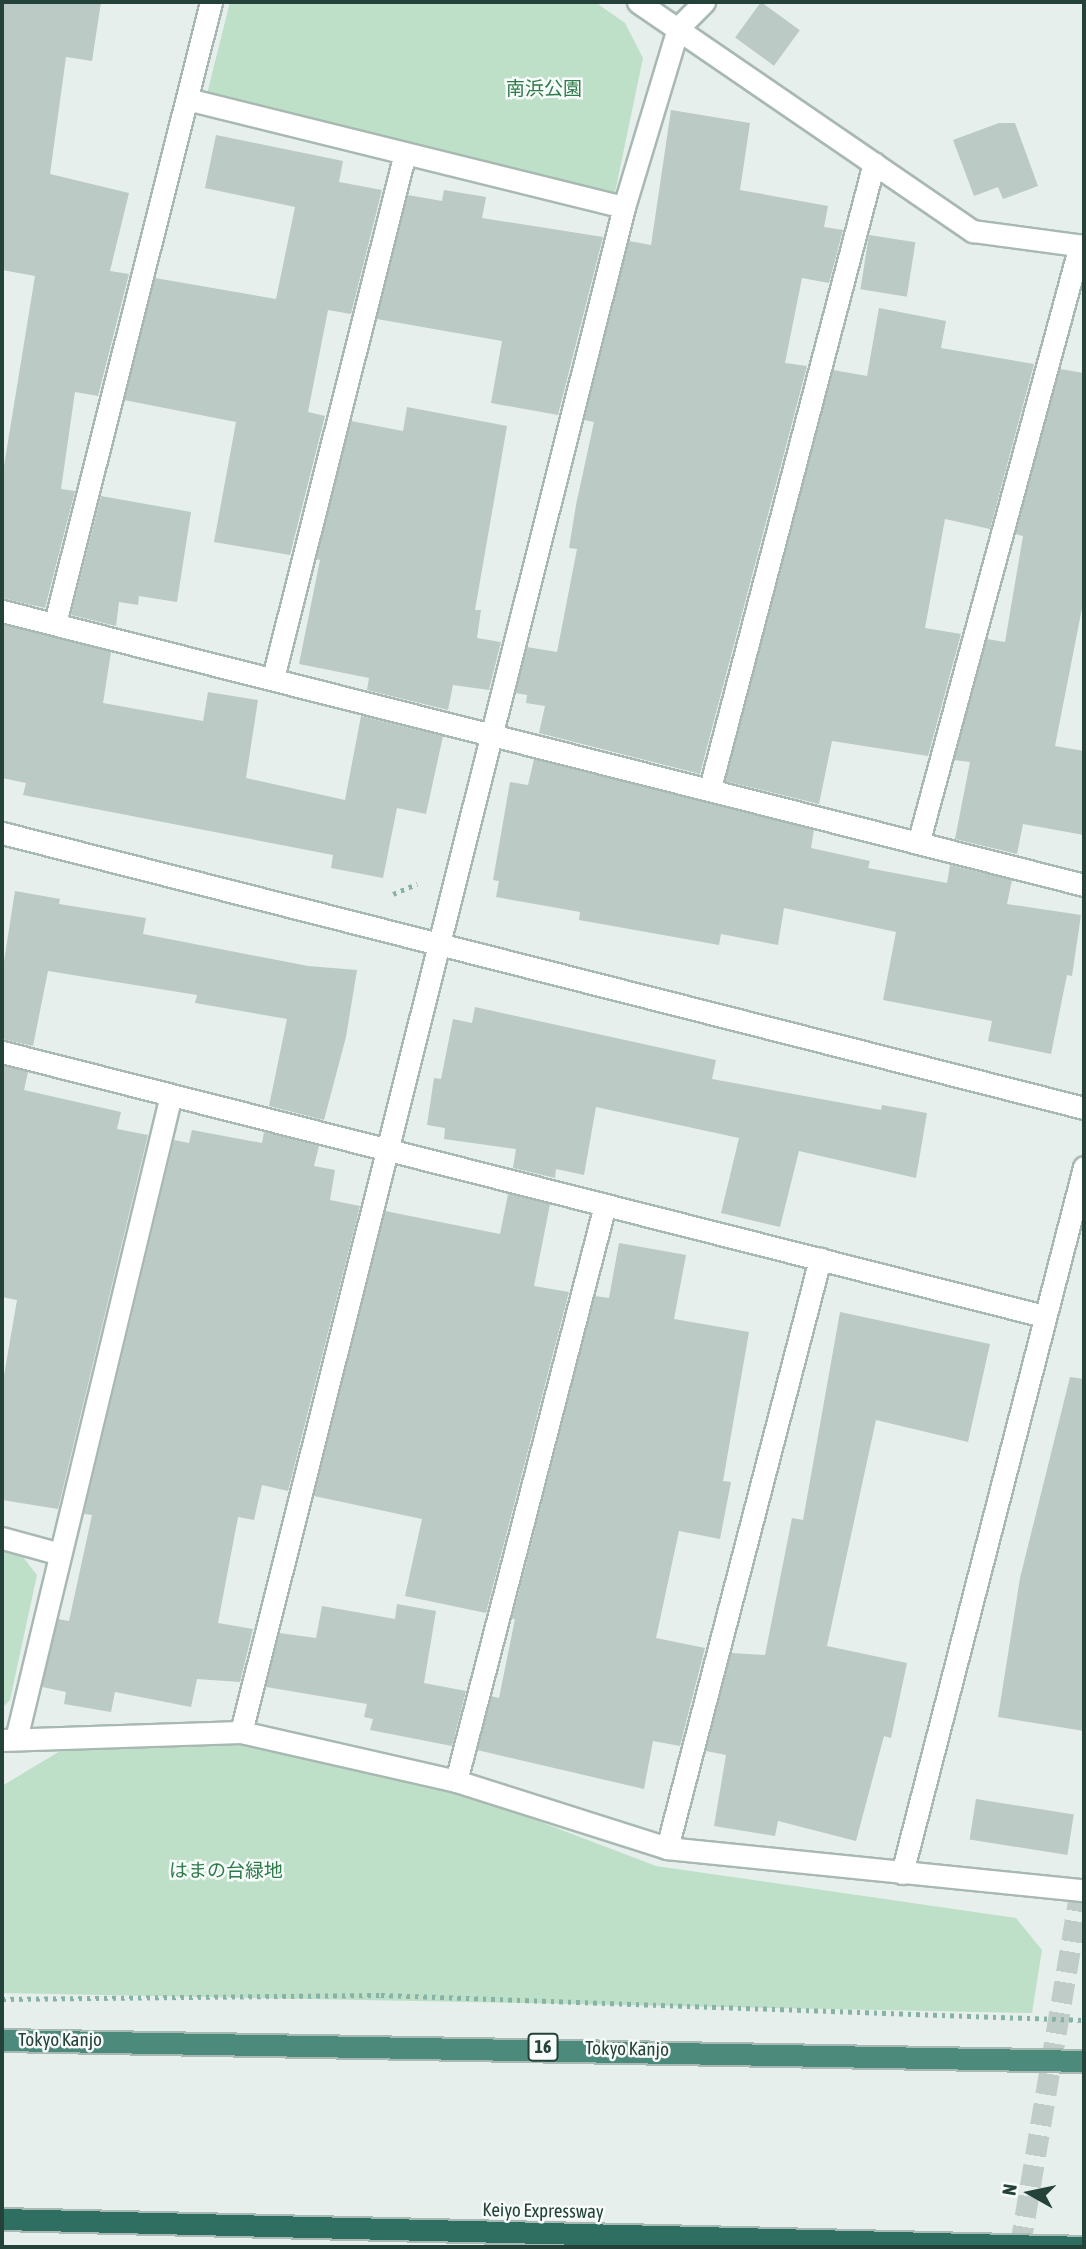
<!DOCTYPE html>
<html>
<head>
<meta charset="utf-8">
<style>
	body { margin:0 }
	#map { position:relative; width:1086px; height:2249px; overflow:hidden; background:#e6efeb; font-family:"Asap Condensed","Noto Sans JP",sans-serif }
	div>[style] { position:absolute }
	.green>* { inset:0; background:#bfe0c8 }
	.building>* { inset:0; background:#bbcac4; transform-origin:0 0 }
	.minor-tunnel>* { height:21px; margin-top:-10.5px; transform-origin:0; background:repeating-linear-gradient(90deg,#bfccc8 0 21px,transparent 0 31px) }
	.path>* { height:4.5px; margin-top:-2.25px; transform-origin:0; background:repeating-linear-gradient(90deg,#86b3a5 0 3.5px,transparent 0 8.5px) }
	.roads { filter:drop-shadow(2px 0 #a8b8b2) drop-shadow(-2px 0 #a8b8b2) drop-shadow(0 2px #a8b8b2) drop-shadow(0 -2px #a8b8b2) }
	.minor>* { height:21px; margin:-10.5px; padding:0 10.5px; transform-origin:10.5px; border-radius:10.5px; background:#fff }
	.tertiary>* { height:21px; margin:-10.5px; padding:0 10.5px; transform-origin:10.5px; border-radius:10.5px; background:#fff }
	.trunk>* { height:21px; margin:-10.5px; padding:0 10.5px; transform-origin:10.5px; border-radius:10.5px; background:#4c8a7c }
	.motorway>* { height:21px; margin:-10.5px; padding:0 10.5px; transform-origin:10.5px; border-radius:10.5px; background:#2f6f62 }
	span { translate:-50% -50%; white-space:nowrap; text-align:center; line-height:1.15; -webkit-text-stroke:5px #f7fbf9; paint-order:stroke }
	.shield-label span { padding:2px 5px; background:#f7fbf9; border:2px solid; border-radius:5px; -webkit-text-stroke-width:0 }
	.shield-label { font-size:18px; color:#24423a; font-weight:700 }
	.park-label { font-size:19px; color:#2d7a4b }
	.street-label { font-size:19px; color:#24423a }
	.frame { position:absolute; inset:0; border:4px solid #24423a; pointer-events:none }
	.north { position:absolute; left:995px; top:2158px; width:70px; height:70px; -webkit-text-stroke:5px #f7fbf9; paint-order:stroke; rotate:279deg; font-size:19px; font-weight:700; line-height:28px; text-align:center; color:#24423a }
	.north::after { content:''; display:block; margin:auto; width:24px; height:32px; background:#24423a; clip-path:polygon(50% 0,100% 100%,50% 72%,0 100%) }
</style>
</head>
<body>
<div id="map">
	<div class="green">
		<div style="clip-path:polygon(230px 2px,595px 2px,625px 23px,643px 58px,614px 197px,207px 94px)"></div>
		<div style="clip-path:polygon(2px 1548px,19px 1552px,37px 1575px,10px 1700px,2px 1708px)"></div>
		<div style="clip-path:polygon(235px 1744px,454px 1789px,656px 1866px,1016px 1918px,1042px 1950px,1032px 2013px,2px 1993px,2px 1786px,65px 1748px)"></div>
	</div>
	<div class="building">
		<div style="clip-path:polygon(2px 2px,101px 2px,92px 61px,66px 57px,50px 174px,129px 193px,110px 271px,129px 274px,98px 396px,75px 392px,61px 489px,75px 491px,45px 608px,2px 598px,2px 478px,35px 276px,2px 270px)"></div>
		<div style="left:761px;top:2px;width:48px;height:44px;rotate:36deg"></div>
		<div style="clip-path:polygon(671px 110px,750px 123px,740px 190px,828px 206px,824px 227px,843px 230px,829px 283px,802px 278px,785px 363px,807px 366px,700px 774px,539px 733px,545px 706px,526px 703px,527px 695px,515px 693px,527px 647px,557px 652px,577px 549px,569px 548px,576px 505px,594px 422px,584px 420px,629px 241px,651px 245px)"></div>
		<div style="clip-path:polygon(999px 123px,1015px 123px,1038px 186px,1003px 199px,998px 187px,974px 196px,953px 140px)"></div>
		<div style="clip-path:polygon(216px 135px,343px 161px,339px 182px,382px 190px,351px 314px,328px 310px,308px 412px,325px 416px,290px 555px,214px 542px,236px 422px,124px 400px,155px 278px,276px 299px,295px 207px,205px 188px)"></div>
		<div style="clip-path:polygon(444px 190px,486px 197px,482px 218px,603px 237px,558px 415px,491px 403px,502px 341px,377px 319px,408px 195px,442px 201px)"></div>
		<div style="left:869px;top:235px;width:47px;height:55px;rotate:9deg"></div>
		<div style="clip-path:polygon(879px 308px,946px 321px,941px 348px,1034px 364px,990px 529px,945px 519px,925px 628px,961px 634px,928px 756px,832px 741px,819px 804px,725px 781px,833px 370px,867px 376px)"></div>
		<div style="clip-path:polygon(1060px 369px,1084px 373px,1084px 598px,1055px 746px,1084px 751px,1084px 835px,1023px 824px,1017px 854px,955px 839px,970px 762px,954px 760px,987px 639px,1005px 642px,1023px 536px,1015px 534px)"></div>
		<div style="clip-path:polygon(407px 407px,507px 426px,475px 610px,481px 610px,477px 638px,501px 642px,489px 690px,453px 685px,448px 710px,367px 690px,369px 678px,299px 664px,320px 560px,316px 559px,351px 421px,403px 431px)"></div>
		<div style="clip-path:polygon(101px 496px,191px 512px,177px 602px,139px 596px,138px 605px,119px 602px,116px 626px,71px 615px)"></div>
		<div style="clip-path:polygon(2px 624px,111px 652px,103px 703px,203px 721px,208px 692px,258px 700px,246px 778px,345px 800px,361px 716px,443px 736px,426px 814px,397px 808px,383px 878px,331px 868px,333px 855px,23px 795px,26px 783px,2px 778px)"></div>
		<div style="clip-path:polygon(534px 759px,814px 830px,811px 848px,870px 861px,868px 868px,947px 883px,950px 865px,1012px 880px,1007px 904px,1081px 915px,1072px 976px,1067px 975px,1051px 1054px,988px 1041px,992px 1021px,883px 1000px,896px 932px,784px 908px,778px 945px,721px 934px,719px 945px,579px 920px,580px 912px,496px 897px,499px 881px,493px 880px,510px 782px,528px 785px)"></div>
		<div style="clip-path:polygon(15px 891px,60px 899px,59px 904px,146px 918px,143px 934px,308px 966px,357px 970px,346px 1037px,324px 1120px,269px 1106px,287px 1019px,195px 1003px,197px 995px,48px 971px,33px 1046px,2px 1039px,2px 974px)"></div>
		<div style="clip-path:polygon(475px 1007px,716px 1060px,712px 1079px,881px 1110px,882px 1105px,927px 1113px,916px 1178px,799px 1151px,780px 1227px,721px 1213px,739px 1138px,596px 1107px,584px 1175px,556px 1169px,555px 1178px,513px 1168px,516px 1149px,444px 1139px,445px 1128px,427px 1125px,434px 1078px,441px 1079px,453px 1019px,472px 1023px)"></div>
		<div style="clip-path:polygon(2px 1065px,28px 1072px,24px 1090px,121px 1112px,117px 1129px,148px 1135px,58px 1509px,2px 1500px,2px 1387px,17px 1300px,2px 1297px)"></div>
		<div style="clip-path:polygon(192px 1130px,262px 1143px,264px 1132px,319px 1146px,314px 1166px,335px 1170px,330px 1200px,360px 1206px,288px 1491px,262px 1485px,254px 1520px,238px 1517px,218px 1623px,253px 1629px,240px 1682px,197px 1679px,191px 1707px,115px 1692px,111px 1712px,64px 1704px,66px 1692px,42px 1687px,58px 1619px,69px 1621px,92px 1515px,84px 1514px,174px 1140px,189px 1143px)"></div>
		<div style="clip-path:polygon(508px 1194px,550px 1204px,534px 1286px,569px 1292px,486px 1613px,405px 1596px,422px 1519px,314px 1496px,385px 1211px,500px 1234px)"></div>
		<div style="clip-path:polygon(619px 1243px,686px 1255px,674px 1319px,749px 1332px,723px 1481px,731px 1482px,720px 1539px,679px 1531px,656px 1638px,705px 1648px,680px 1746px,653px 1741px,644px 1789px,477px 1750px,491px 1696px,499px 1698px,515px 1619px,512px 1619px,595px 1296px,609px 1298px)"></div>
		<div style="clip-path:polygon(840px 1312px,990px 1344px,968px 1442px,876px 1420px,827px 1646px,907px 1663px,891px 1738px,884px 1736px,856px 1841px,778px 1821px,775px 1836px,714px 1826px,726px 1755px,706px 1751px,731px 1653px,765px 1655px,792px 1518px,803px 1520px)"></div>
		<div style="clip-path:polygon(1070px 1377px,1084px 1379px,1084px 1731px,998px 1717px,1020px 1578px)"></div>
		<div style="clip-path:polygon(397px 1604px,436px 1611px,424px 1683px,466px 1691px,452px 1746px,370px 1730px,373px 1719px,364px 1717px,367px 1704px,266px 1687px,279px 1633px,316px 1638px,322px 1606px,395px 1619px)"></div>
		<div style="left:976px;top:1799px;width:99px;height:41px;rotate:9deg"></div>
	</div>
	<div class="minor-tunnel">
		<div style="left:1020px;top:2247px;width:360px;rotate:-80.4deg"></div>
	</div>
	<div class="path">
		<div style="left:393px;top:894px;width:26px;rotate:-23deg"></div>
		<div style="left:2px;top:1999px;width:379px;rotate:-0.6deg"></div>
		<div style="left:381px;top:1995px;width:703px;rotate:2.04deg"></div>
	</div>
	<div class="roads">
		<div class="minor">
			<div style="left:638px;top:2px;width:406px;rotate:34.4deg"></div>
			<div style="left:973px;top:231px;width:112px;rotate:7.7deg"></div>
			<div style="left:187px;top:99px;width:450px;rotate:13.9deg"></div>
			<div style="left:2px;top:611px;width:1116px;rotate:14.21deg"></div>
			<div style="left:55px;top:623px;width:640px;rotate:-75.9deg"></div>
			<div style="left:273px;top:678px;width:541px;rotate:-75.89deg"></div>
			<div style="left:710px;top:788px;width:646px;rotate:-75.3deg"></div>
			<div style="left:919px;top:840px;width:616px;rotate:-74.86deg"></div>
			<div style="left:2px;top:1052px;width:1075px;rotate:14.22deg"></div>
			<div style="left:2px;top:1538px;width:60px;rotate:15.4deg"></div>
			<div style="left:241px;top:1732px;width:1572px;rotate:-75.9deg"></div>
			<div style="left:624px;top:207px;width:187px;rotate:-73.2deg"></div>
			<div style="left:678px;top:28px;width:37px;rotate:-45deg"></div>
			<div style="left:16px;top:1739px;width:662px;rotate:-76.47deg"></div>
			<div style="left:2px;top:1740px;width:239px;rotate:-1.9deg"></div>
			<div style="left:241px;top:1732px;width:221px;rotate:12.8deg"></div>
			<div style="left:456px;top:1781px;width:221px;rotate:17.6deg"></div>
			<div style="left:667px;top:1848px;width:419px;rotate:5.8deg"></div>
			<div style="left:456px;top:1781px;width:595px;rotate:-75.5deg"></div>
			<div style="left:667px;top:1848px;width:609px;rotate:-75.44deg"></div>
			<div style="left:902px;top:1873px;width:729px;rotate:-75.54deg"></div>
		</div>
		<div class="tertiary">
			<div style="left:2px;top:833px;width:1116px;rotate:14.26deg"></div>
		</div>
		<div class="trunk">
			<div style="left:2px;top:2040px;width:1082px;rotate:1.11deg"></div>
		</div>
		<div class="motorway">
			<div style="left:2px;top:2219px;width:1081px;rotate:1.48deg"></div>
		</div>
	</div>
	<div class="shield-label">
		<span style="left:543px;top:2047px">16</span>
	</div>
	<div class="park-label">
		<span style="left:544px;top:89px">南浜公園</span>
		<span style="left:226px;top:1871px">はまの台緑地</span>
	</div>
	<div class="street-label">
		<span style="left:60px;top:2040px">Tokyo Kanjo</span>
		<span style="left:627px;top:2049px;rotate:1deg">Tokyo Kanjo</span>
		<span style="left:543px;top:2211px;rotate:1deg">Keiyo Expressway</span>
	</div>
	<div class="frame"></div>
	<div class="north">N</div>
</div>
</body>
</html>
